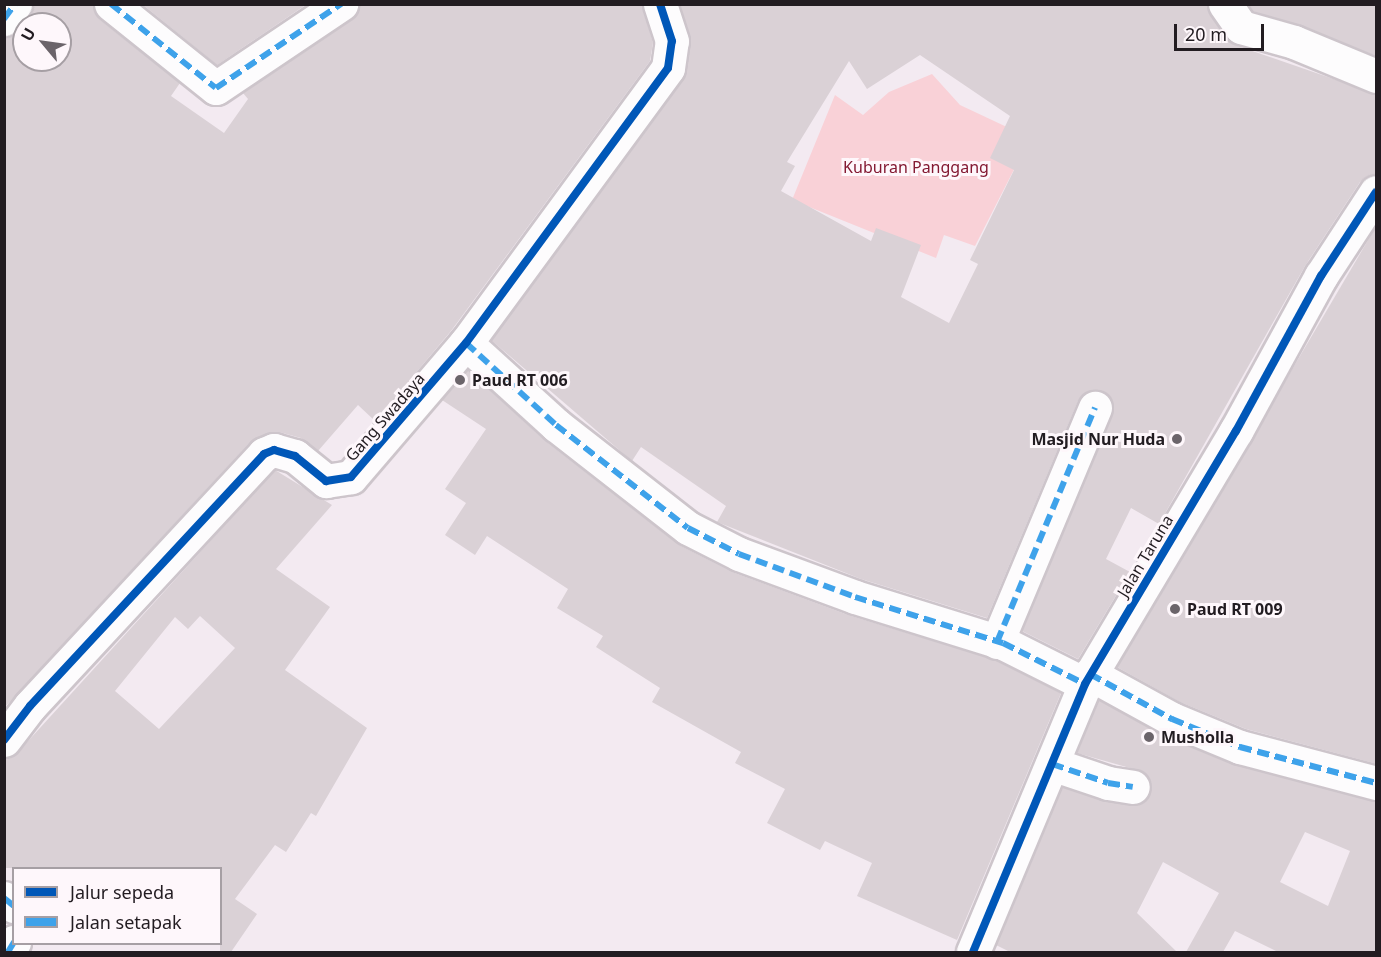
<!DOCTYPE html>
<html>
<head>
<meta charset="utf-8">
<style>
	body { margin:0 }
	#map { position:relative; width:1381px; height:957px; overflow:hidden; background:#f3eaf1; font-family:"Noto Sans",sans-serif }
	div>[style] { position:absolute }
	.green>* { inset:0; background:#f9d1d7 }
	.building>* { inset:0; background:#dad1d6 }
	.roads { filter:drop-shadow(2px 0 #cdc5cb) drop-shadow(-2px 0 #cdc5cb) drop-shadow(0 2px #cdc5cb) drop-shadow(0 -2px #cdc5cb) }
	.street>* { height:33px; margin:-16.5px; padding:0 16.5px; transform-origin:16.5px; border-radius:16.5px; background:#fdfcfd }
	.quiet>* { height:6px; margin-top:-3px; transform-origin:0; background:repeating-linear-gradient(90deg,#3ea2ea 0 12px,transparent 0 18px) }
	.cycleway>* { height:8px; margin:-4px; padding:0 4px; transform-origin:4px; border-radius:4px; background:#0057b8 }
	.dots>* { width:16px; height:16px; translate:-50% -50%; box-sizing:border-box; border:3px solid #fef7fb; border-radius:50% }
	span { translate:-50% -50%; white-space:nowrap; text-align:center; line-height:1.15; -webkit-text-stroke:6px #fef7fb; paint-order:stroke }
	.park-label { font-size:16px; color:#831932 }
	.poi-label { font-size:16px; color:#221c21; font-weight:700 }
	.left { translate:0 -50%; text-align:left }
	.right { translate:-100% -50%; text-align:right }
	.street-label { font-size:16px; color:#221c21 }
	.frame { position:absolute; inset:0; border:6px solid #221c21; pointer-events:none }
	.legend { position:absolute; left:12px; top:867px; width:210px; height:78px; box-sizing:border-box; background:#fef7fb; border:2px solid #a69fa4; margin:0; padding:8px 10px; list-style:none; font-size:18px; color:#221c21 }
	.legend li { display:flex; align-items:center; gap:12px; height:30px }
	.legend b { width:30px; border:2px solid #a69fa4 }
	.north { position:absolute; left:12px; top:12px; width:60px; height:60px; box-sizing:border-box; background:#fef7fb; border:2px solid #a69fa4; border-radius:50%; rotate:299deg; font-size:16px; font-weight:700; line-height:24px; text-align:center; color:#221c21 }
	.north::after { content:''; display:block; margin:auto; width:21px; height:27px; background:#6b646a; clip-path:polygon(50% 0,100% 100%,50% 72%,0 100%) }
	.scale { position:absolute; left:1174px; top:24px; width:90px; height:27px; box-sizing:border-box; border:3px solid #221c21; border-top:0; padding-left:8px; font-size:18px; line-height:21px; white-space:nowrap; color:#221c21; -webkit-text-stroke:4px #fef7fb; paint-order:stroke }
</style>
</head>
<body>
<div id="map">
	<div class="green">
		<div style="clip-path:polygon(932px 74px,960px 105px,1030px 138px,975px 246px,944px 235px,936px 258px,792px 200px,835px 95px,863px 115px,889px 92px)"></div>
	</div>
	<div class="building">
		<div style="clip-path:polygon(evenodd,33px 4px,93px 4px,99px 19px,180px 83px,171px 96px,224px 133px,248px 99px,243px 93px,351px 20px,359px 4px,642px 4px,653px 43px,650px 61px,451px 331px,375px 421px,358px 405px,318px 451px,301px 438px,279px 432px,251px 441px,4px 708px,4px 37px,19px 30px,33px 4px,24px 24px,60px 24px,60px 60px,24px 60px,24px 24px)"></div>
		<div style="clip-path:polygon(142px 4px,307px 4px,217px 65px)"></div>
		<div style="clip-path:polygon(evenodd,680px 4px,1206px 4px,1226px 38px,1235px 45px,1377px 94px,1377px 173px,1360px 182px,1305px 266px,1159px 524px,1131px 508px,1106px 559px,1130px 572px,1078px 659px,1022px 631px,1112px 415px,1113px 405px,1103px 391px,1092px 390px,1078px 401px,987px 618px,861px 579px,717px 522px,726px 506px,641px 447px,632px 461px,491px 340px,683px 79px,691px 43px,680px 4px,920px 55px,1010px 116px,990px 158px,1014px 170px,970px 260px,978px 264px,949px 323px,901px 297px,921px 245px,876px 228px,871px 241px,781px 191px,795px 166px,787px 162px,849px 61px,867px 89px,920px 55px)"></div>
		<div style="clip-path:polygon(1248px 4px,1377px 4px,1377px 56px,1253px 11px)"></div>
		<div style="clip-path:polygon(1377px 225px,1377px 764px,1246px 729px,1180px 702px,1117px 667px)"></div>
		<div style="clip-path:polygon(468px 370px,544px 440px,679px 545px,732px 572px,848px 615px,996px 660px,1061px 693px,957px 940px,857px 896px,872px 863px,825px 841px,820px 850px,767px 823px,785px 789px,735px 763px,741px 752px,652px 702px,660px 688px,596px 647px,603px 636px,557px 608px,568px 589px,487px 536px,475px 555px,445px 535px,466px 503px,445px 489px,486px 429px,442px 400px)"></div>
		<div style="clip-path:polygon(evenodd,275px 470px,332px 505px,276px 569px,330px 607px,285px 670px,367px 728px,316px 816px,311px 813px,286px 852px,275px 845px,235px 899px,257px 914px,231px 952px,220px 952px,220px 868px,4px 868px,4px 758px,19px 751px,275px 470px,200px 616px,235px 648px,159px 729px,115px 691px,175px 617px,188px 629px,200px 616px)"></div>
		<div style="clip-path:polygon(evenodd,1099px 700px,1163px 735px,1233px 764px,1377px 801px,1377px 952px,1278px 952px,1235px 931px,1223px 952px,1186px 952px,1219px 893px,1163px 862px,1137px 913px,1177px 952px,1010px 952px,996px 945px,1062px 787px,1130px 806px,1140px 804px,1151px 791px,1144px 772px,1077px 753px,1099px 700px,1305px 832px,1350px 851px,1328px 906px,1280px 882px,1305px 832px)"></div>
	</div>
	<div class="roads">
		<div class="street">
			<div style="left:111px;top:4px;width:134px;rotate:38.7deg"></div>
			<div style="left:216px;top:88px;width:151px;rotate:-33.9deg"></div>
			<div style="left:1225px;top:4px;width:28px;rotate:55deg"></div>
			<div style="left:1241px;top:27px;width:55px;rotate:15.8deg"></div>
			<div style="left:1294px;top:42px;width:89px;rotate:22.5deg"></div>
			<div style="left:4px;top:19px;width:19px;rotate:-54deg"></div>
			<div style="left:466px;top:343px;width:122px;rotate:42.3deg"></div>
			<div style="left:556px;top:425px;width:167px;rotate:38deg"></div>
			<div style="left:688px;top:528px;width:57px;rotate:27deg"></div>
			<div style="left:739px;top:554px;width:124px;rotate:20.3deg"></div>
			<div style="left:855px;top:597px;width:155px;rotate:17.3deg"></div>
			<div style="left:1003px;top:643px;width:92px;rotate:26.6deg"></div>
			<div style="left:997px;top:642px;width:254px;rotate:-67.3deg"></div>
			<div style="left:1090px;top:674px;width:94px;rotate:28.8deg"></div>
			<div style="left:1172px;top:719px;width:74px;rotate:22.4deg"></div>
			<div style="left:1240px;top:747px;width:141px;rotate:14.8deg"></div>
			<div style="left:4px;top:740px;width:43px;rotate:-52.6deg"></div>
			<div style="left:30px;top:706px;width:344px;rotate:-47.1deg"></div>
			<div style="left:264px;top:454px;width:11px;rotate:-22deg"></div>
			<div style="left:274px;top:450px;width:22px;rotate:16deg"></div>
			<div style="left:295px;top:456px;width:40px;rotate:39deg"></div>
			<div style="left:326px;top:481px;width:25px;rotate:-9deg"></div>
			<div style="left:351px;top:477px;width:177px;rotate:-49.4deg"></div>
			<div style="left:466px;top:343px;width:341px;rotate:-53.7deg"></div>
			<div style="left:668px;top:68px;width:27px;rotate:-82deg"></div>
			<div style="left:672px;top:41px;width:39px;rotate:-108deg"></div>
			<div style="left:1052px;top:764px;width:59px;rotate:18.7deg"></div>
			<div style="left:1108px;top:783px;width:25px;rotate:9deg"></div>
			<div style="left:4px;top:898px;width:13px;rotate:39deg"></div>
			<div style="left:8px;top:952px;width:12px;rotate:-59deg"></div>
			<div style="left:973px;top:952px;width:290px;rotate:-67.3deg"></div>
			<div style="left:1085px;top:684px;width:295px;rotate:-59.2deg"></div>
			<div style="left:1236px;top:431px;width:177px;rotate:-61.3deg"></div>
			<div style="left:1321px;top:276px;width:100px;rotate:-56.8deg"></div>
		</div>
	</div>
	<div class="quiet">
		<div style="left:111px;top:4px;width:134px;rotate:38.7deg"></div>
		<div style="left:216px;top:88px;width:151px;rotate:-33.9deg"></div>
		<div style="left:4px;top:19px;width:19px;rotate:-54deg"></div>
		<div style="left:466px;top:343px;width:122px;rotate:42.3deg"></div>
		<div style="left:556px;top:425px;width:167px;rotate:38deg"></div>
		<div style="left:688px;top:528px;width:57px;rotate:27deg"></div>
		<div style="left:739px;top:554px;width:124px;rotate:20.3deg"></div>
		<div style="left:855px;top:597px;width:155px;rotate:17.3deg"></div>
		<div style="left:1003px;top:643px;width:92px;rotate:26.6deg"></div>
		<div style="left:997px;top:642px;width:254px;rotate:-67.3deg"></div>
		<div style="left:1090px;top:674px;width:94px;rotate:28.8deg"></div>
		<div style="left:1172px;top:719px;width:74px;rotate:22.4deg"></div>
		<div style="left:1240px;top:747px;width:141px;rotate:14.8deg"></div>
		<div style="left:1052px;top:764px;width:59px;rotate:18.7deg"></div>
		<div style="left:1108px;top:783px;width:25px;rotate:9deg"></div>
		<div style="left:4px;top:898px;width:13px;rotate:39deg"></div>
		<div style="left:8px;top:952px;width:12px;rotate:-59deg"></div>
	</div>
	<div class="cycleway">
		<div style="left:4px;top:740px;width:43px;rotate:-52.6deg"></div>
		<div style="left:30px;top:706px;width:344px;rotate:-47.1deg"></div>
		<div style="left:264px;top:454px;width:11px;rotate:-22deg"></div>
		<div style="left:274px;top:450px;width:22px;rotate:16deg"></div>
		<div style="left:295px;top:456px;width:40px;rotate:39deg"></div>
		<div style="left:326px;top:481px;width:25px;rotate:-9deg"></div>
		<div style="left:351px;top:477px;width:177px;rotate:-49.4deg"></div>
		<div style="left:466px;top:343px;width:341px;rotate:-53.7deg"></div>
		<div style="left:668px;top:68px;width:27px;rotate:-82deg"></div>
		<div style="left:672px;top:41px;width:39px;rotate:-108deg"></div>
		<div style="left:973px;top:952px;width:290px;rotate:-67.3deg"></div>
		<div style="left:1085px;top:684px;width:295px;rotate:-59.2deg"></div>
		<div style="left:1236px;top:431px;width:177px;rotate:-61.3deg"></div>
		<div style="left:1321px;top:276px;width:100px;rotate:-56.8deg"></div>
	</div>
	<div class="dots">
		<div style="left:460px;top:380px;background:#6b646a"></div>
		<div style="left:1177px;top:439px;background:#6b646a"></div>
		<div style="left:1175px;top:609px;background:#6b646a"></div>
		<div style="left:1149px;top:737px;background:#6b646a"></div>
	</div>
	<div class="park-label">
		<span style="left:916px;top:167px">Kuburan Panggang</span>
	</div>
	<div class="poi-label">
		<span class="left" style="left:472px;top:380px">Paud RT 006</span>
		<span class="right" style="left:1165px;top:439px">Masjid Nur Huda</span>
		<span class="left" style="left:1187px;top:609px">Paud RT 009</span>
		<span class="left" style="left:1161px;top:737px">Musholla</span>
	</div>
	<div class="street-label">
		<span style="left:385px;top:417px;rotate:-49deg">Gang Swadaya</span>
		<span style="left:1145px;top:556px;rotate:-59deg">Jalan Taruna</span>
	</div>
	<div class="frame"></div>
	<ul class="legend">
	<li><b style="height:8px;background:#0057b8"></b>Jalur sepeda</li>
	<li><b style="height:8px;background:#3ea2ea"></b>Jalan setapak</li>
	</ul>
	<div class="north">U</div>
	<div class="scale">20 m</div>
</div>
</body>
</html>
